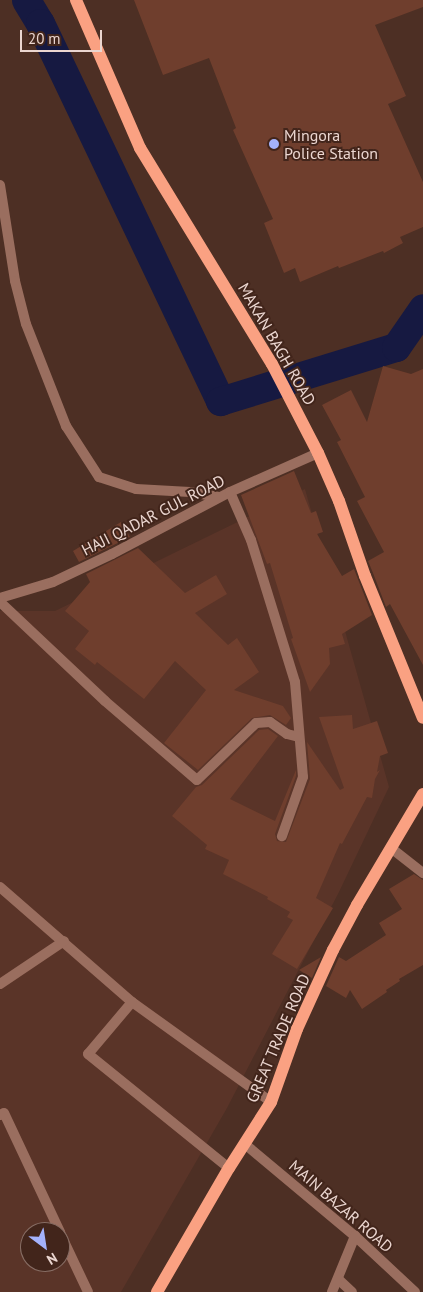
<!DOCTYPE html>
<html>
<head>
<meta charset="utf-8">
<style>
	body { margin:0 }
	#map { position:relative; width:423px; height:1292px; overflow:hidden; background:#4d2f24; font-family:"PT Sans",sans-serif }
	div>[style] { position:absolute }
	.built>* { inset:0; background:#5a3428 }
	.canal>* { height:29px; margin:-14.5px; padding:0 14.5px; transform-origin:14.5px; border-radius:14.5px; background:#161941 }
	.building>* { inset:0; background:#6f3e2d }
	.street>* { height:10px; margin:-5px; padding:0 5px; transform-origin:5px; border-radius:5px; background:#9a6e5f }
	.primary>* { height:12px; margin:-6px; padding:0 6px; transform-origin:6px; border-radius:6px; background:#faa182 }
	.dots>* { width:14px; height:14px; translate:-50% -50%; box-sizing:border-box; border:2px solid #42251b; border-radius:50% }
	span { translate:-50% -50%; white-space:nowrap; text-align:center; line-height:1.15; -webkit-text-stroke:4px #42251b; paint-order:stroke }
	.poi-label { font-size:16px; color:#ebd6d0 }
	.left { translate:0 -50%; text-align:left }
	.street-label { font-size:16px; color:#ebd6d0 }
	.north { position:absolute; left:20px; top:1222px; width:50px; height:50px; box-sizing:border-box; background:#42251b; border:1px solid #866c63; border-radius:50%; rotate:149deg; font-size:14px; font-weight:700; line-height:20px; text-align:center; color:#ebd6d0 }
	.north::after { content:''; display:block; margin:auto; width:18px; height:22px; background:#a4b2fc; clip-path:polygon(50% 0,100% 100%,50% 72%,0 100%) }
	.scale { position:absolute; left:20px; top:30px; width:82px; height:22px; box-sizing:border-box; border:2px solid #ebd6d0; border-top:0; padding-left:6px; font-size:15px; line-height:18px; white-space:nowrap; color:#ebd6d0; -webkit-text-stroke:4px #42251b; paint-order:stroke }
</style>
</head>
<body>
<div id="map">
	<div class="built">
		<div style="clip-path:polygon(evenodd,305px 489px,389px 787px,339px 892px,227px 1108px,121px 1292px,0 1292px,0 611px,55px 611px,305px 489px,30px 1232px,60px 1232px,60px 1262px,30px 1262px,30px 1232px)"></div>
	</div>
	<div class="canal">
		<div style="left:26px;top:0;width:27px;rotate:59deg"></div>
		<div style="left:40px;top:23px;width:419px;rotate:64.5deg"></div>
		<div style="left:220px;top:401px;width:184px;rotate:-17.1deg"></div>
		<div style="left:396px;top:347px;width:47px;rotate:-55.3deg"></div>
	</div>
	<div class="building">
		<div style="clip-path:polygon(134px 0,423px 0,423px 7px,375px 25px,406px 96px,388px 104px,423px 182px,423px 227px,400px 237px,403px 243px,384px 253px,383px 251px,339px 268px,338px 266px,300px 282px,295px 268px,284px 273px,264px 223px,273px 219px,233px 130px,236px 128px,209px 58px,163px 75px)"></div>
		<div style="clip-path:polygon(383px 366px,411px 374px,423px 369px,423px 665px,390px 604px,386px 607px,373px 573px,368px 561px,384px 552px,357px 501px,365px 497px,337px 442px,341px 440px,322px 405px,351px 390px,367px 422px)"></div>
		<div style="clip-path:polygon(294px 471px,311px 513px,316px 511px,323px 532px,317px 534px,342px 576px,354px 569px,372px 615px,342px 634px,345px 644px,329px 648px,330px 664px,310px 692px,291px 639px,293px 638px,270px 563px,267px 564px,241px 495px)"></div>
		<div style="clip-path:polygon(121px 522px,130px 537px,79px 562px,73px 551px)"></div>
		<div style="clip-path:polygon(138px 548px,185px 593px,216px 575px,227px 594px,195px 613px,228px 645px,237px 638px,259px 672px,234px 690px,283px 706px,291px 718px,286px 725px,270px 715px,252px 718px,198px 770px,164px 743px,206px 690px,175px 661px,144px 699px,97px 662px,95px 665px,75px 649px,89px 631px,65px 611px,90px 582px,86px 574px)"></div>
		<div style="clip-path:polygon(352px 715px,353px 729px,377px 721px,388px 753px,380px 756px,377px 772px,380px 770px,375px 779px,372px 798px,367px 797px,342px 844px,340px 843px,316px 898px,333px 908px,297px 969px,272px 954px,293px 920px,287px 917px,290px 912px,267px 899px,268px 897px,223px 874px,229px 860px,205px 849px,207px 845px,172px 816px,196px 787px,202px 785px,259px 730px,268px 729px,278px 736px,230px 799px,275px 821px,296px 770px,296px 776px,275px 834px,277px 841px,286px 842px,310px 779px,307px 742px,340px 790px,344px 788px,319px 717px)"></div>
		<div style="clip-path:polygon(414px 874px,423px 880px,423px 965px,399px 979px,400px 981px,386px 990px,387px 992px,362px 1009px,350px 990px,346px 998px,326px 986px,339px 957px,346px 961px,386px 935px,379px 923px,402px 909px,389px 889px)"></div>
		<div style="clip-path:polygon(321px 957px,312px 978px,299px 970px)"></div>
	</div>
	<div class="street">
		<div style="left:0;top:185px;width:97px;rotate:81.1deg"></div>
		<div style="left:15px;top:281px;width:44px;rotate:75.7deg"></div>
		<div style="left:26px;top:324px;width:110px;rotate:68.6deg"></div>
		<div style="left:66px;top:426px;width:61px;rotate:57.1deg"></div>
		<div style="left:99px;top:477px;width:39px;rotate:18deg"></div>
		<div style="left:136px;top:489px;width:54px;rotate:3.2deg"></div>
		<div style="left:190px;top:492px;width:29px;rotate:10deg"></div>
		<div style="left:230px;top:492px;width:52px;rotate:66.4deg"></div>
		<div style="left:251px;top:540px;width:149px;rotate:72.8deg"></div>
		<div style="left:295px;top:682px;width:95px;rotate:85.2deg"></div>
		<div style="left:303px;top:777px;width:63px;rotate:109.6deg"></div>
		<div style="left:0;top:598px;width:55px;rotate:-16.8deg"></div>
		<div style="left:53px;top:582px;width:65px;rotate:-25.4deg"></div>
		<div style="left:112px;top:554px;width:133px;rotate:-27.7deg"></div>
		<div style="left:230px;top:492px;width:96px;rotate:-23.9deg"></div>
		<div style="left:0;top:602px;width:144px;rotate:43.3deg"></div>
		<div style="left:105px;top:701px;width:121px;rotate:40.7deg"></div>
		<div style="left:197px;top:780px;width:82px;rotate:-44deg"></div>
		<div style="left:256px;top:723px;width:14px;rotate:-4deg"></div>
		<div style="left:270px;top:722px;width:21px;rotate:35deg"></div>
		<div style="left:287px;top:734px;width:12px;rotate:14deg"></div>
		<div style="left:391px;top:848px;width:41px;rotate:38deg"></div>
		<div style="left:0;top:887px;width:175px;rotate:41.1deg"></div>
		<div style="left:132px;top:1002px;width:171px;rotate:35.7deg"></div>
		<div style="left:0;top:984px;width:77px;rotate:-33.9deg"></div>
		<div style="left:132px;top:1002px;width:68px;rotate:130.2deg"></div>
		<div style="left:88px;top:1054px;width:181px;rotate:39deg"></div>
		<div style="left:0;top:1115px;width:4px;rotate:-27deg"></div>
		<div style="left:4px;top:1113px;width:132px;rotate:64.8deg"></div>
		<div style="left:246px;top:1145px;width:142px;rotate:39.9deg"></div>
		<div style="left:355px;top:1236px;width:82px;rotate:43deg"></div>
		<div style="left:60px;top:1233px;width:65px;rotate:64.6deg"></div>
		<div style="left:338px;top:1279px;width:19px;rotate:43deg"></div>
		<div style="left:332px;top:1292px;width:61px;rotate:-67.7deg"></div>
	</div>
	<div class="primary">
		<div style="left:76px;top:0;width:161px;rotate:66.6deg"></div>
		<div style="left:140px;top:148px;width:253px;rotate:58.6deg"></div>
		<div style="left:272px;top:364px;width:100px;rotate:62.7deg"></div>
		<div style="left:318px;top:453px;width:52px;rotate:66.4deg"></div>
		<div style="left:339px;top:501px;width:79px;rotate:70.9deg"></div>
		<div style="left:365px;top:576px;width:153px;rotate:67.8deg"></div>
		<div style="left:157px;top:1292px;width:143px;rotate:-59.9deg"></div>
		<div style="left:229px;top:1168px;width:78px;rotate:-57.5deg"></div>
		<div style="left:271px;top:1102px;width:77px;rotate:-70.4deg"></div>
		<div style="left:297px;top:1029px;width:87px;rotate:-65.5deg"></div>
		<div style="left:333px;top:950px;width:51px;rotate:-61.9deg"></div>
		<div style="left:357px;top:905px;width:129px;rotate:-59.3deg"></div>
	</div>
	<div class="dots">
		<div style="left:274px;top:144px;background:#a4b2fc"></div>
	</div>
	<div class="poi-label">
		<span class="left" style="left:284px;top:144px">Mingora<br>Police Station</span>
	</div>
	<div class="street-label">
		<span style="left:277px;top:344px;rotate:60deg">MAKAN BAGH ROAD</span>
		<span style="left:153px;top:515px;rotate:-27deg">HAJI QADAR GUL ROAD</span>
		<span style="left:278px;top:1038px;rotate:-67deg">GREAT TRADE ROAD</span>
		<span style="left:341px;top:1206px;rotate:41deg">MAIN BAZAR ROAD</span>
	</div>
	<div class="north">N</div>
	<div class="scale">20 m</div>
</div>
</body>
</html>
